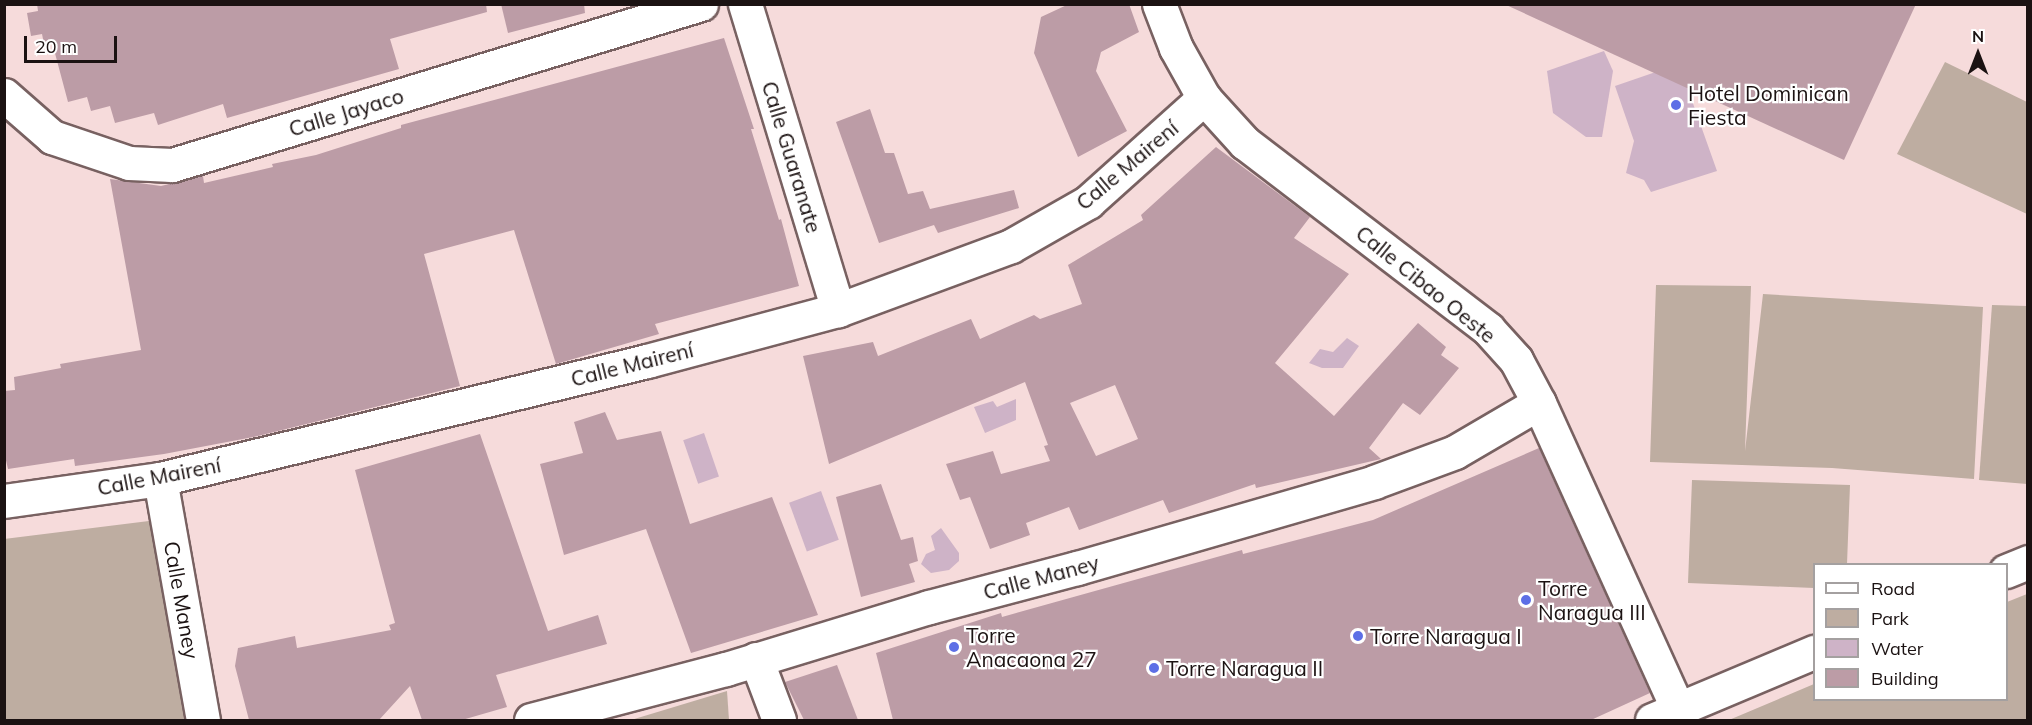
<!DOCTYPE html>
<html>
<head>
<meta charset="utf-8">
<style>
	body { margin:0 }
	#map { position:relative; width:2032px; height:725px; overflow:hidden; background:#f6dbdb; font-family:Mulish,sans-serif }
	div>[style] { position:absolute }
	.green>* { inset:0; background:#beada1 }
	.water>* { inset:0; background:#ceb3c7; transform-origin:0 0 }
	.building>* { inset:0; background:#bc9ca6 }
	.roads { filter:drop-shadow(2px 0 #786161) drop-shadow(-2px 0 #786161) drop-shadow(0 2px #786161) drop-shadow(0 -2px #786161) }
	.minor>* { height:33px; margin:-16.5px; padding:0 16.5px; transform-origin:16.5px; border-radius:16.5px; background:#fff }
	.secondary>* { height:33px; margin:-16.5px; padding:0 16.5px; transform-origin:16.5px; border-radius:16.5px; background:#fff }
	.dots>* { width:16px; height:16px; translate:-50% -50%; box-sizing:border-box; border:3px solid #fff; border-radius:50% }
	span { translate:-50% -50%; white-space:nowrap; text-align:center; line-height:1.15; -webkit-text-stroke:4.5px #fff; paint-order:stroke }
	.poi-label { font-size:21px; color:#1b1212 }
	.left { translate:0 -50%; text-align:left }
	.street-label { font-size:21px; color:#1b1212 }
	.frame { position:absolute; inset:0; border:6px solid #1b1212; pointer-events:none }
	.legend { position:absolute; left:1813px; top:563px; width:195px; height:138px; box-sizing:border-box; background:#fff; border:2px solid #a4a0a0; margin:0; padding:8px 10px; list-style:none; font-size:18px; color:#1b1212 }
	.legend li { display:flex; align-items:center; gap:12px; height:30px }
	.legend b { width:30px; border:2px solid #a4a0a0 }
	.north { position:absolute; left:1948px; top:24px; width:60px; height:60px; -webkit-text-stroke:4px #fff; paint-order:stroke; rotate:0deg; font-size:16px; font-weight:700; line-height:24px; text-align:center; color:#1b1212 }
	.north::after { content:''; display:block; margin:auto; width:21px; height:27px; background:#1b1212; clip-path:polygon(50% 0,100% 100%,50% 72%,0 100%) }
	.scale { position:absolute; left:24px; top:36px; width:93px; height:27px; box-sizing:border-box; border:3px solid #1b1212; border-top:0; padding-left:8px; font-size:18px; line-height:21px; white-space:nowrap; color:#1b1212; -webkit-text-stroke:4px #fff; paint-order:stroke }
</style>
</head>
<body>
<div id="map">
	<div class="green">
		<div style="clip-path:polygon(1945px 62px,2027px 102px,2027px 214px,1897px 154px)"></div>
		<div style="clip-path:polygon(1656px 285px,1751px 286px,1745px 451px,1763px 294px,1983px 307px,1974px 479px,1832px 468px,1650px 462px)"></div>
		<div style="clip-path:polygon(1992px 305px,2027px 306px,2027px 484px,1979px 480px)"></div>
		<div style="clip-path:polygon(1692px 480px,1850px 485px,1847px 564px,1814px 564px,1814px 588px,1688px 583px)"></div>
		<div style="clip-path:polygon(157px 520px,187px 720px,5px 720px,4px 539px)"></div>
		<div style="clip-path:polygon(2027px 594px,2027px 720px,1729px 720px,1814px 684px,1814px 700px,2006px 700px,2007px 602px)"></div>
		<div style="clip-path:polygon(727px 691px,729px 720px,631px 720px)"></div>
	</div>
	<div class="water">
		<div style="clip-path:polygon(1604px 51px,1613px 71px,1602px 137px,1586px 137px,1553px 113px,1547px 71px)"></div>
		<div style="clip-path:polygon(1679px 64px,1717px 171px,1651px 192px,1644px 180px,1626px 173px,1634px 141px,1615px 86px)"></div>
		<div style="clip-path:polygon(1347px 338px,1359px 346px,1343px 368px,1322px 368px,1309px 363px,1320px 349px,1333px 352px)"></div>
		<div style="clip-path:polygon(1016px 399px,1016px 420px,985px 433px,974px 407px,993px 401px,997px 407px)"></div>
		<div style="left:704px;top:433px;width:46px;height:22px;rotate:71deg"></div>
		<div style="left:821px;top:491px;width:52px;height:34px;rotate:70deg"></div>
		<div style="clip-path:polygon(941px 528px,959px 553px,959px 561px,949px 570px,931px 573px,921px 564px,926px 554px,935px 550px,931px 536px)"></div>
	</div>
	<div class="building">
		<div style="clip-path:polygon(37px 4px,486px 4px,487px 12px,390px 39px,399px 69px,227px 118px,223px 104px,158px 125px,154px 113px,115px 123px,110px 106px,91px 111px,87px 97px,68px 102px,52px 42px,44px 44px,42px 34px,31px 36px,27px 13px,38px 11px)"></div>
		<div style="clip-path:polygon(501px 4px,584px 4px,585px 13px,508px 33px)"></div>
		<div style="clip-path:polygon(1069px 4px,1129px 4px,1139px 32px,1101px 52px,1096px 71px,1127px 131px,1078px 157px,1034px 53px,1041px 17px)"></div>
		<div style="clip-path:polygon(1504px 4px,1916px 4px,1844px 160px)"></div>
		<div style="clip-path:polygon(724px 38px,754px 129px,751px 129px,779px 220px,781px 219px,799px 286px,655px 324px,659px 334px,556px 364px,514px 230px,424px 254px,460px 386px,258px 436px,164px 454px,75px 466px,74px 459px,8px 469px,4px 452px,4px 391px,15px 390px,14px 377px,61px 368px,60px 364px,141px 350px,110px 179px,161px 186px,203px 176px,204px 183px,273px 167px,272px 164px,316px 155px,401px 128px,401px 125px)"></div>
		<div style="clip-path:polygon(870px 109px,885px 153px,894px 153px,908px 194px,923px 191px,930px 209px,1014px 190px,1019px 208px,938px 233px,934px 225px,879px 243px,836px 122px)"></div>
		<div style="clip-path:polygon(evenodd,1216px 147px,1310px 217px,1294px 238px,1349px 274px,1275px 363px,1334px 416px,1418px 323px,1446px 347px,1441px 355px,1459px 368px,1420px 415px,1403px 403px,1369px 448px,1381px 459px,1256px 488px,1255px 484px,1169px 513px,1163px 500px,1079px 530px,1069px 507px,1026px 523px,1030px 535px,990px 549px,970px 497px,960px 500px,946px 464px,993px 451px,1001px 474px,1050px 461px,1044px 446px,1048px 445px,1025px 382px,829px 464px,803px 356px,873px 342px,878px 356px,971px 319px,980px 339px,1034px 315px,1040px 319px,1082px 304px,1068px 265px,1143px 220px,1141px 215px,1216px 147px,1115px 385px,1138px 439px,1096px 456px,1070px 403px,1115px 385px)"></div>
		<div style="clip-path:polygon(605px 412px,617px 440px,661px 431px,690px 524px,772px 497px,818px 615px,691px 653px,646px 529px,564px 555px,540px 464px,583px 453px,574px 422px)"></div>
		<div style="clip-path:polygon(480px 434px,548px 631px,598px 615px,607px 644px,496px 675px,507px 707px,462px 720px,422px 720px,410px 686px,379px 720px,249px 720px,235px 666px,238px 648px,295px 636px,297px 648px,391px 630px,389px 625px,395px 623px,355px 470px)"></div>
		<div style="clip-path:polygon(1539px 448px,1650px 693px,1591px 720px,893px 720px,876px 653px,1001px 613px,1002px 617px,1242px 550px,1243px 554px,1373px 520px)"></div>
		<div style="clip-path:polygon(881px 484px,901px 540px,913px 537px,918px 561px,909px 564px,915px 582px,861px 597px,836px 497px)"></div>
		<div style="clip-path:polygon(837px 665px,858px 720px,804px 720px,785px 682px)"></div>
	</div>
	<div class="roads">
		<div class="minor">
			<div style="left:745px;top:4px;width:320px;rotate:73.1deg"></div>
			<div style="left:1159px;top:4px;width:47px;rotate:68.9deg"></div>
			<div style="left:1176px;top:48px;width:57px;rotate:60.8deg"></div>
			<div style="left:1204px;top:98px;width:61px;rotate:47.7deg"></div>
			<div style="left:1245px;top:143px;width:306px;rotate:37.4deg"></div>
			<div style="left:1488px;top:329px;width:42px;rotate:47.9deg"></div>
			<div style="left:1516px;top:360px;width:49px;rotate:61.9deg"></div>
			<div style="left:1539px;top:403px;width:337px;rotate:65.6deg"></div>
			<div style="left:4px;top:95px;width:64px;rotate:41.2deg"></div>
			<div style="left:52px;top:137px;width:81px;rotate:18.7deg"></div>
			<div style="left:129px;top:163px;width:43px;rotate:2.7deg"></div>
			<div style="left:172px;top:165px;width:553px;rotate:-16.93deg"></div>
			<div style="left:160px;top:479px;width:245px;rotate:79.9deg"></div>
			<div style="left:4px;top:501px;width:158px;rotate:-8deg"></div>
			<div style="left:160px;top:479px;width:501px;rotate:-13.62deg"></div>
			<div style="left:647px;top:361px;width:198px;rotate:-15deg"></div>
			<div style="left:838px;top:310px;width:184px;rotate:-20.3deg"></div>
			<div style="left:1011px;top:246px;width:89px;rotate:-29.7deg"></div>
			<div style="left:1088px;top:202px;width:156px;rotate:-41.9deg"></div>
			<div style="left:756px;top:659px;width:65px;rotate:69.3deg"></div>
			<div style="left:531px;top:720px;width:202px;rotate:-14.7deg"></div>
			<div style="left:726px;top:669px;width:212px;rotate:-17deg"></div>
			<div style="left:929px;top:607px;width:153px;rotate:-14.8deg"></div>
			<div style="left:1077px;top:568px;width:309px;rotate:-16.1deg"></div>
			<div style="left:1374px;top:482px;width:86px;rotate:-20.3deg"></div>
			<div style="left:1455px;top:452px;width:97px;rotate:-30.3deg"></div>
		</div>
		<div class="secondary">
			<div style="left:2006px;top:571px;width:24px;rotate:-22deg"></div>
			<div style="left:1652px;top:720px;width:176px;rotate:-22.8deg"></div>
		</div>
	</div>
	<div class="dots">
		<div style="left:1676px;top:105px;background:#5d6fe6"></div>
		<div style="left:1526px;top:600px;background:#5d6fe6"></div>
		<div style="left:1358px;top:636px;background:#5d6fe6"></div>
		<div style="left:954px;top:647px;background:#5d6fe6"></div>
		<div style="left:1154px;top:668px;background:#5d6fe6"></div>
	</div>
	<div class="poi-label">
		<span class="left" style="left:1688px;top:105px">Hotel Dominican<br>Fiesta</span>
		<span class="left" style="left:1538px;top:600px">Torre<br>Naragua III</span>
		<span class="left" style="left:966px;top:647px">Torre<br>Anacaona 27</span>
		<span class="left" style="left:1370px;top:636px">Torre Naragua I</span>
		<span class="left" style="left:1166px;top:668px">Torre Naragua II</span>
	</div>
	<div class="street-label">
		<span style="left:346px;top:112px;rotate:-17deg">Calle Jayaco</span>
		<span style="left:792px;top:157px;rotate:73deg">Calle Guaranate</span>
		<span style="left:1127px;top:165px;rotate:-40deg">Calle Mairení</span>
		<span style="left:1426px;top:284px;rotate:39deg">Calle Cibao Oeste</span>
		<span style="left:632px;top:364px;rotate:-14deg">Calle Mairení</span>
		<span style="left:159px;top:476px;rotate:-11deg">Calle Mairení</span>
		<span style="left:1041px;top:577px;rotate:-15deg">Calle Maney</span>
		<span style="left:182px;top:600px;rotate:80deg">Calle Maney</span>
	</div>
	<div class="frame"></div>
	<ul class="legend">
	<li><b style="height:8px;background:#fff"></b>Road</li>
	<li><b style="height:16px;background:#beada1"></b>Park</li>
	<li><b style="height:16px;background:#ceb3c7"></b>Water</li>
	<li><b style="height:16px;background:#bc9ca6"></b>Building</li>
	</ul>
	<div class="north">N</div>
	<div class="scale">20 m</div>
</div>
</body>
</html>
